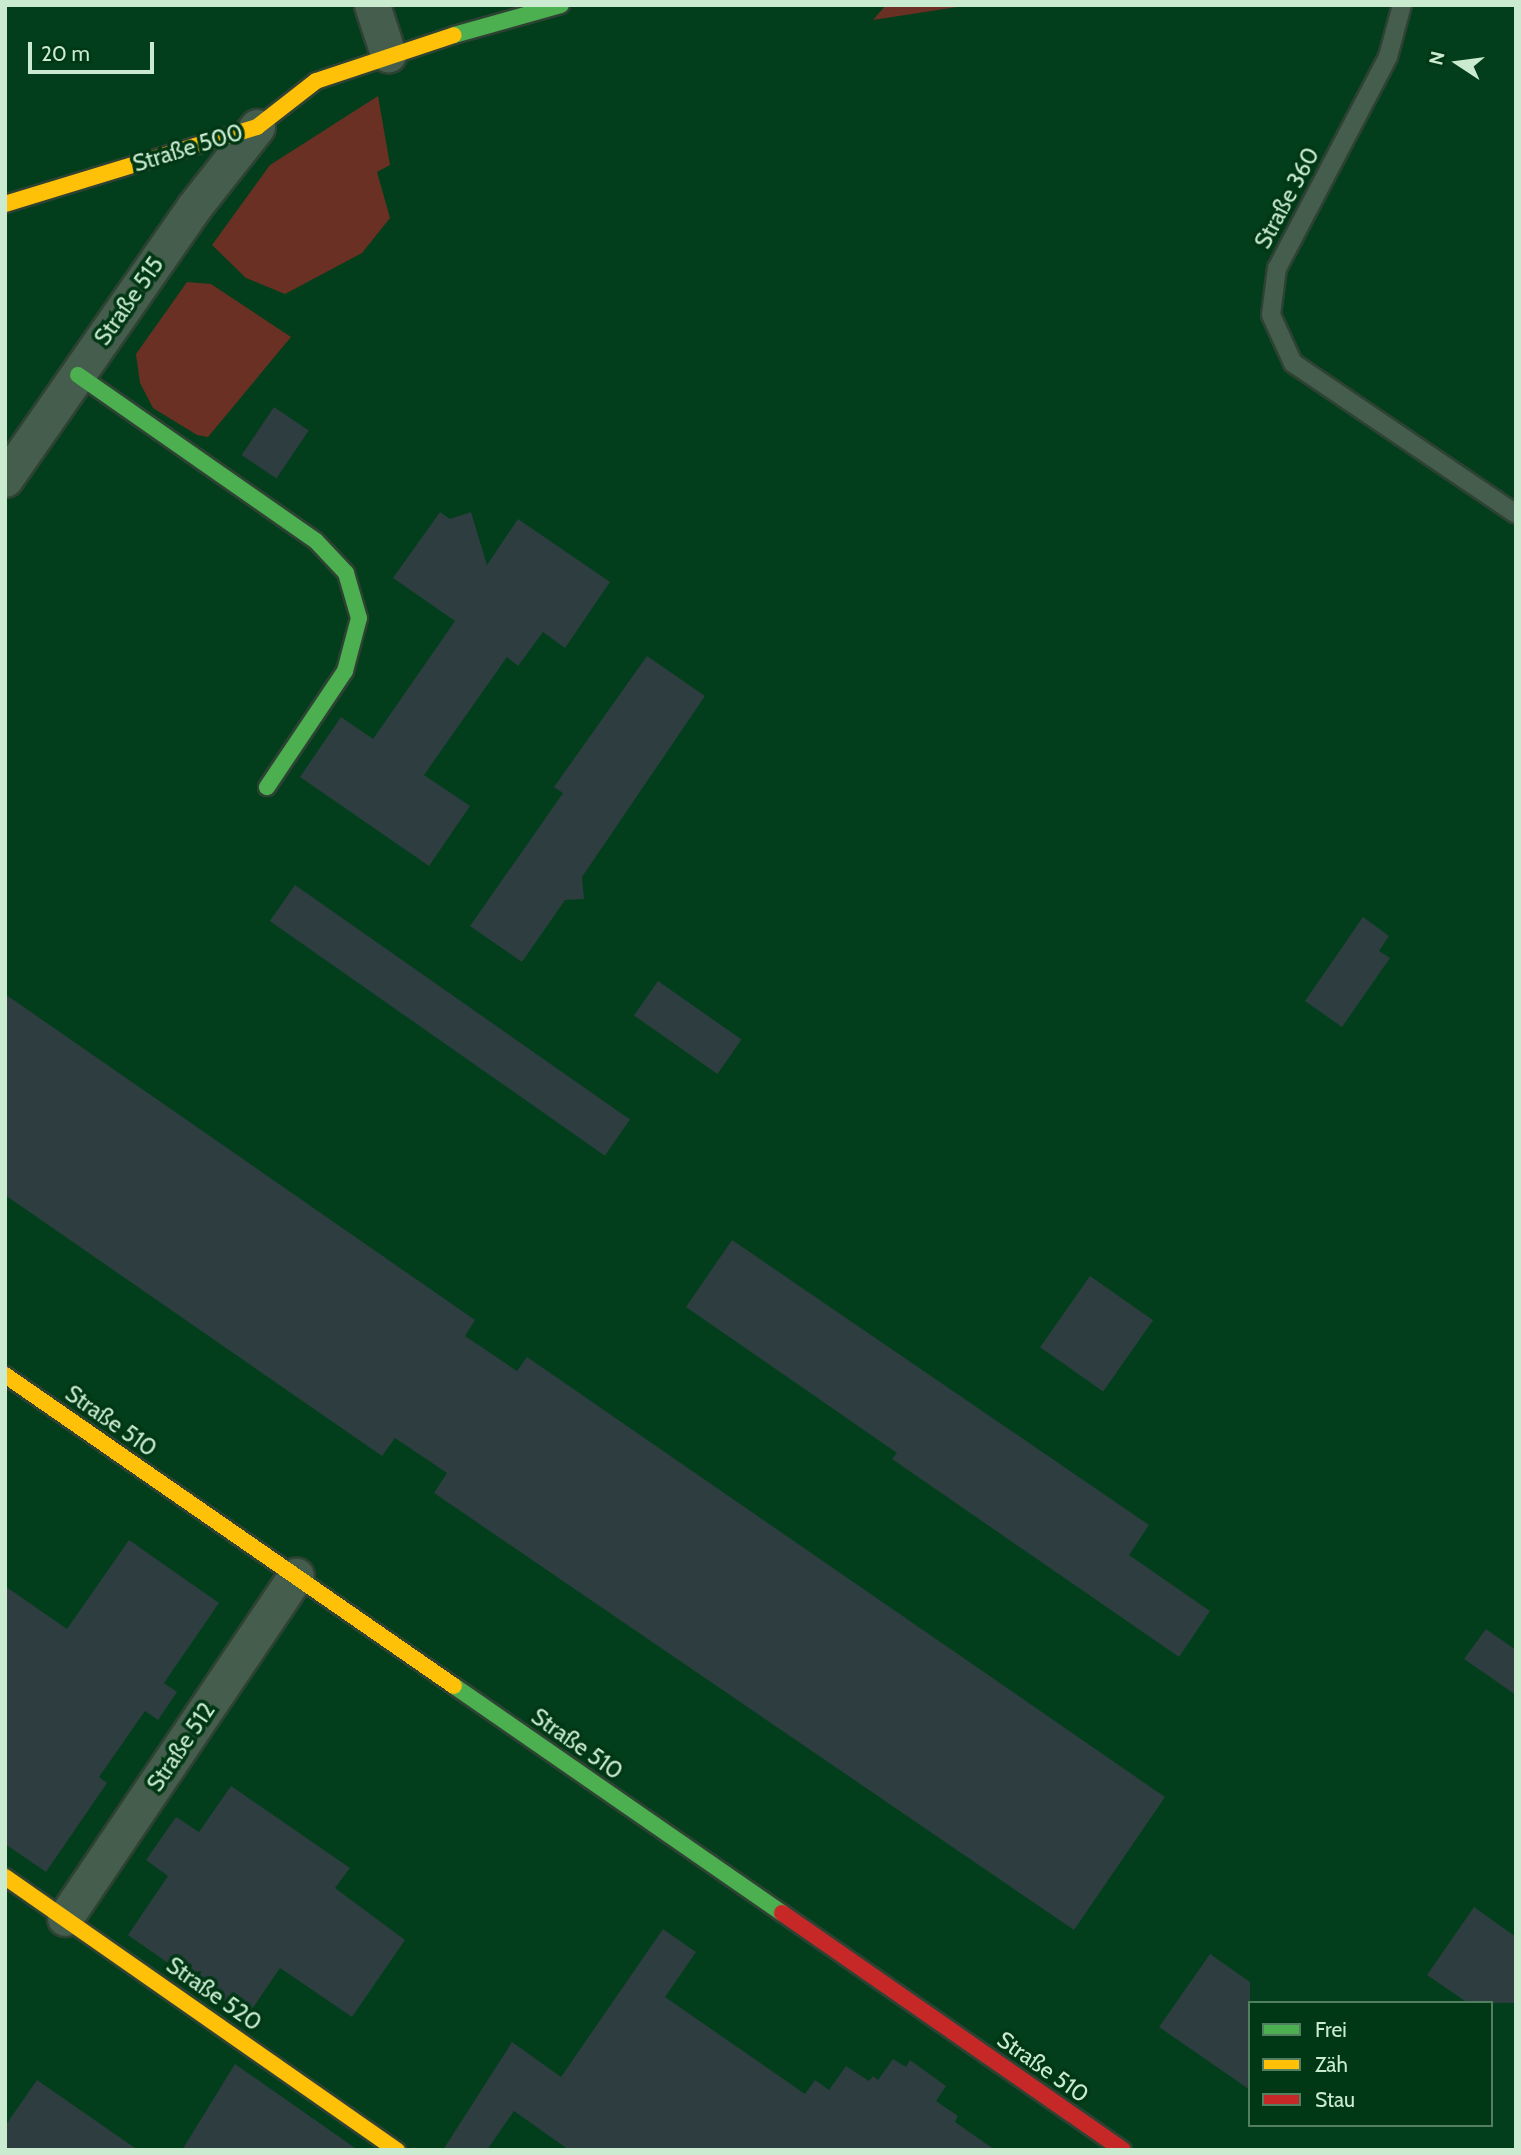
<!DOCTYPE html>
<html>
<head>
<meta charset="utf-8">
<style>
	body { margin:0 }
	#map { position:relative; width:1521px; height:2155px; overflow:hidden; background:#0d2a18; font-family:Cabin,sans-serif }
	div>[style] { position:absolute }
	.built>* { inset:0; background:#023e1b }
	.green>* { inset:0; background:#6a3023 }
	.building>* { inset:0; background:#2d3d40; transform-origin:0 0 }
	.roads { filter:drop-shadow(2px 0 #2e4234) drop-shadow(-2px 0 #2e4234) drop-shadow(0 2px #2e4234) drop-shadow(0 -2px #2e4234) }
	.lane>* { height:18px; margin:-9px; padding:0 9px; transform-origin:9px; border-radius:9px; background:#445d4c }
	.street>* { height:35px; margin:-17.5px; padding:0 17.5px; transform-origin:17.5px; border-radius:17.5px; background:#445d4c }
	.fast>* { height:16px; margin:-8px; padding:0 8px; transform-origin:8px; border-radius:8px; background:#4caf50 }
	.slow>* { height:16px; margin:-8px; padding:0 8px; transform-origin:8px; border-radius:8px; background:#ffc107 }
	.jam>* { height:16px; margin:-8px; padding:0 8px; transform-origin:8px; border-radius:8px; background:#c62828 }
	span { translate:-50% -50%; white-space:nowrap; text-align:center; line-height:1.15; -webkit-text-stroke:7px #003715; paint-order:stroke }
	.street-label { font-size:23px; color:#caebd0 }
	.frame { position:absolute; inset:0; border:7px solid #caebd0; pointer-events:none }
	.legend { position:absolute; left:1248px; top:2001px; width:245px; height:126px; box-sizing:border-box; background:#003715; border:2px solid #517f60; margin:0; padding:9px 12px; list-style:none; font-size:21px; color:#caebd0 }
	.legend li { display:flex; align-items:center; gap:14px; height:35px }
	.legend b { width:35px; border:2px solid #517f60 }
	.north { position:absolute; left:1423px; top:28px; width:70px; height:70px; -webkit-text-stroke:5px #003715; paint-order:stroke; rotate:283deg; font-size:19px; font-weight:700; line-height:28px; text-align:center; color:#caebd0 }
	.north::after { content:''; display:block; margin:auto; width:24px; height:32px; background:#caebd0; clip-path:polygon(50% 0,100% 100%,50% 72%,0 100%) }
	.scale { position:absolute; left:28px; top:42px; width:126px; height:32px; box-sizing:border-box; border:4px solid #caebd0; border-top:0; padding-left:9px; font-size:21px; line-height:24px; white-space:nowrap; color:#caebd0; -webkit-text-stroke:5px #003715; paint-order:stroke }
</style>
</head>
<body>
<div id="map">
	<div class="built">
		<div style="clip-path:polygon(evenodd,5px 5px,1516px 5px,1516px 2150px,5px 2150px,5px 5px,1250px 2003px,1491px 2003px,1491px 2125px,1250px 2125px,1250px 2003px)"></div>
	</div>
	<div class="green">
		<div style="clip-path:polygon(886px 5px,970px 5px,873px 20px)"></div>
		<div style="clip-path:polygon(378px 96px,390px 165px,377px 172px,390px 218px,362px 253px,285px 294px,246px 278px,212px 245px,270px 165px)"></div>
		<div style="clip-path:polygon(187px 282px,211px 284px,291px 337px,208px 437px,197px 435px,153px 408px,140px 383px,136px 354px)"></div>
	</div>
	<div class="building">
		<div style="left:274px;top:407px;width:42px;height:58px;rotate:34deg"></div>
		<div style="clip-path:polygon(440px 512px,450px 519px,471px 512px,487px 565px,518px 519px,610px 582px,565px 648px,543px 632px,518px 666px,507px 657px,424px 775px,470px 806px,429px 866px,300px 777px,341px 717px,373px 739px,455px 621px,393px 578px)"></div>
		<div style="clip-path:polygon(647px 656px,705px 696px,582px 877px,584px 899px,565px 900px,522px 962px,470px 926px,563px 793px,554px 787px)"></div>
		<div style="left:295px;top:885px;width:409px;height:44px;rotate:35deg"></div>
		<div style="clip-path:polygon(1363px 917px,1389px 936px,1379px 951px,1390px 958px,1342px 1027px,1305px 1001px)"></div>
		<div style="left:658px;top:981px;width:102px;height:42px;rotate:35deg"></div>
		<div style="clip-path:polygon(5px 994px,475px 1320px,465px 1336px,517px 1371px,527px 1357px,1165px 1797px,1074px 1930px,434px 1493px,447px 1473px,395px 1438px,382px 1456px,5px 1195px)"></div>
		<div style="clip-path:polygon(732px 1240px,1149px 1525px,1129px 1555px,1210px 1611px,1179px 1657px,892px 1459px,897px 1453px,686px 1307px)"></div>
		<div style="left:1090px;top:1276px;width:77px;height:87px;rotate:35deg"></div>
		<div style="clip-path:polygon(129px 1540px,219px 1603px,164px 1683px,177px 1692px,158px 1720px,145px 1711px,99px 1777px,107px 1783px,46px 1872px,5px 1844px,5px 1586px,67px 1629px)"></div>
		<div style="clip-path:polygon(1486px 1629px,1516px 1650px,1516px 1695px,1464px 1659px)"></div>
		<div style="clip-path:polygon(231px 1786px,350px 1868px,335px 1888px,405px 1940px,352px 2017px,280px 1968px,246px 2018px,128px 1935px,168px 1876px,146px 1860px,176px 1817px,199px 1832px)"></div>
		<div style="clip-path:polygon(1474px 1907px,1516px 1937px,1516px 2003px,1468px 2003px,1427px 1975px)"></div>
		<div style="clip-path:polygon(663px 1929px,696px 1952px,665px 1997px,805px 2094px,815px 2080px,829px 2090px,846px 2066px,869px 2081px,873px 2076px,878px 2080px,893px 2059px,906px 2067px,910px 2060px,946px 2086px,936px 2101px,958px 2116px,955px 2122px,995px 2150px,569px 2150px,514px 2111px,487px 2150px,443px 2150px,512px 2042px,561px 2077px)"></div>
		<div style="clip-path:polygon(1210px 1954px,1250px 1982px,1250px 2090px,1159px 2027px)"></div>
		<div style="clip-path:polygon(235px 2064px,358px 2150px,182px 2150px)"></div>
		<div style="clip-path:polygon(37px 2080px,138px 2150px,5px 2150px,5px 2126px)"></div>
	</div>
	<div class="roads">
		<div class="lane">
			<div style="left:1402px;top:5px;width:54px;rotate:105.1deg"></div>
			<div style="left:1388px;top:57px;width:238px;rotate:117.7deg"></div>
			<div style="left:1277px;top:268px;width:47px;rotate:97.3deg"></div>
			<div style="left:1271px;top:315px;width:53px;rotate:65.4deg"></div>
			<div style="left:1293px;top:363px;width:269px;rotate:34.1deg"></div>
		</div>
		<div class="street">
			<div style="left:372px;top:5px;width:52px;rotate:71.9deg"></div>
			<div style="left:5px;top:479px;width:331px;rotate:-55.2deg"></div>
			<div style="left:194px;top:207px;width:102px;rotate:-51.8deg"></div>
			<div style="left:65px;top:1918px;width:413px;rotate:-56deg"></div>
		</div>
		<div class="fast">
			<div style="left:454px;top:35px;width:111px;rotate:-15.7deg"></div>
			<div style="left:78px;top:375px;width:290px;rotate:34.9deg"></div>
			<div style="left:316px;top:541px;width:44px;rotate:46.8deg"></div>
			<div style="left:346px;top:573px;width:47px;rotate:73.9deg"></div>
			<div style="left:359px;top:618px;width:55px;rotate:104.8deg"></div>
			<div style="left:345px;top:671px;width:140px;rotate:123.9deg"></div>
			<div style="left:454px;top:1686px;width:399px;rotate:34.7deg"></div>
		</div>
		<div class="slow">
			<div style="left:5px;top:204px;width:264px;rotate:-17deg"></div>
			<div style="left:257px;top:127px;width:75px;rotate:-37.9deg"></div>
			<div style="left:316px;top:81px;width:145px;rotate:-18.4deg"></div>
			<div style="left:5px;top:1375px;width:546px;rotate:34.71deg"></div>
			<div style="left:5px;top:1877px;width:478px;rotate:34.9deg"></div>
		</div>
		<div class="jam">
			<div style="left:782px;top:1913px;width:415px;rotate:34.8deg"></div>
		</div>
	</div>
	<div class="street-label">
		<span style="left:188px;top:148px;rotate:-17deg">Straße 500</span>
		<span style="left:1287px;top:198px;rotate:-62deg">Straße 360</span>
		<span style="left:129px;top:301px;rotate:-55deg">Straße 515</span>
		<span style="left:111px;top:1421px;rotate:35deg">Straße 510</span>
		<span style="left:577px;top:1744px;rotate:35deg">Straße 510</span>
		<span style="left:181px;top:1747px;rotate:-56deg">Straße 512</span>
		<span style="left:214px;top:1994px;rotate:35deg">Straße 520</span>
		<span style="left:1043px;top:2067px;rotate:35deg">Straße 510</span>
	</div>
	<div class="frame"></div>
	<ul class="legend">
	<li><b style="height:9px;background:#4caf50"></b>Frei</li>
	<li><b style="height:9px;background:#ffc107"></b>Zäh</li>
	<li><b style="height:9px;background:#c62828"></b>Stau</li>
	</ul>
	<div class="north">N</div>
	<div class="scale">20 m</div>
</div>
</body>
</html>
